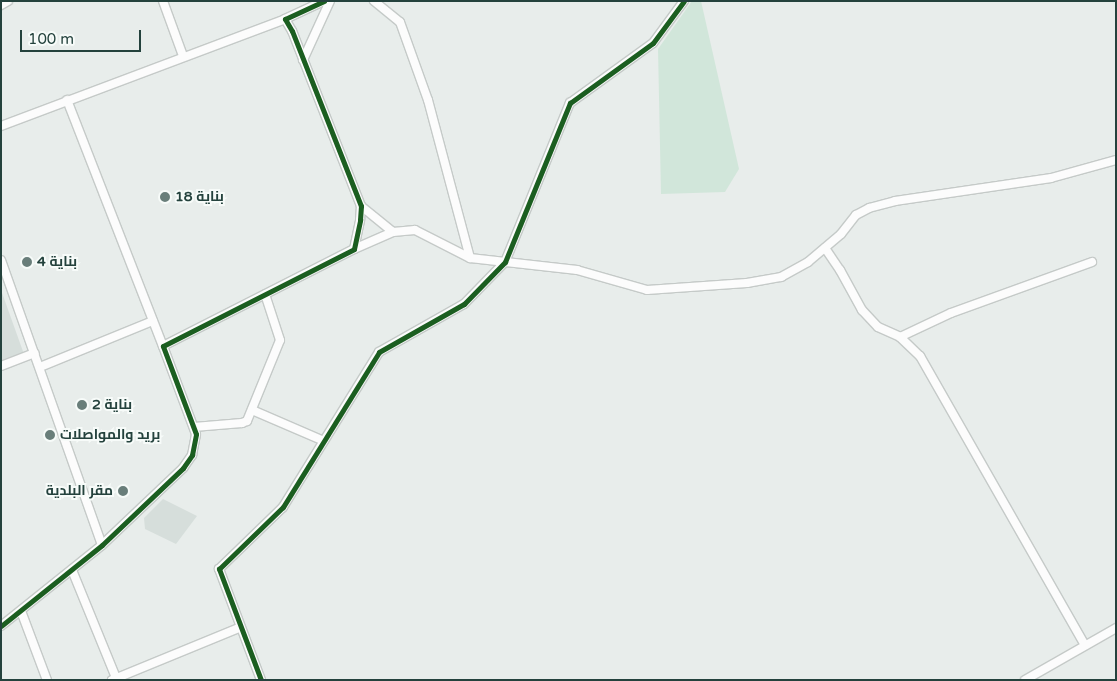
<!DOCTYPE html>
<html>
<head>
<meta charset="utf-8">
<style>
	body { margin:0 }
	#map { position:relative; width:1117px; height:681px; overflow:hidden; background:#e8edeb; font-family:"Varela Round",Cairo,sans-serif }
	div>[style] { position:absolute }
	.built>* { inset:0; background:#d6dedb }
	.green>* { inset:0; background:#d1e6da }
	.roads { filter:drop-shadow(1px 0 #c5cac8) drop-shadow(-1px 0 #c5cac8) drop-shadow(0 1px #c5cac8) drop-shadow(0 -1px #c5cac8) }
	.minor>* { height:8px; margin:-4px; padding:0 4px; transform-origin:4px; border-radius:4px; background:#fcfcfc }
	.cycleway>* { height:5px; margin:-2.5px; padding:0 2.5px; transform-origin:2.5px; border-radius:2.5px; background:#1b5e20 }
	.dots>* { width:14px; height:14px; translate:-50% -50%; box-sizing:border-box; border:2px solid #f7fbf9; border-radius:50% }
	span { translate:-50% -50%; white-space:nowrap; text-align:center; line-height:1.15; -webkit-text-stroke:4px #f7fbf9; paint-order:stroke }
	.poi-label { font-size:14px; color:#24423d; font-weight:700 }
	.left { translate:0 -50%; text-align:left }
	.right { translate:-100% -50%; text-align:right }
	.frame { position:absolute; inset:0; border:2px solid #24423d; pointer-events:none }
	.scale { position:absolute; left:20px; top:30px; width:121px; height:22px; box-sizing:border-box; border:2px solid #24423d; border-top:0; padding-left:6px; font-size:15px; line-height:18px; white-space:nowrap; color:#24423d; -webkit-text-stroke:4px #f7fbf9; paint-order:stroke }
</style>
</head>
<body>
<div id="map">
	<div class="built">
		<div style="clip-path:polygon(1px 290px,25px 357px,1px 366px)"></div>
		<div style="clip-path:polygon(163px 499px,197px 516px,176px 544px,145px 529px,144px 518px)"></div>
	</div>
	<div class="green">
		<div style="clip-path:polygon(692px 1px,701px 1px,739px 169px,725px 192px,661px 194px,658px 49px)"></div>
	</div>
	<div class="roads">
		<div class="minor">
			<div style="left:163px;top:1px;width:59px;rotate:70deg"></div>
			<div style="left:374px;top:1px;width:33px;rotate:39deg"></div>
			<div style="left:400px;top:22px;width:83px;rotate:70.3deg"></div>
			<div style="left:428px;top:100px;width:163px;rotate:75.1deg"></div>
			<div style="left:1px;top:5px;width:8px;rotate:-30deg"></div>
			<div style="left:303px;top:60px;width:65px;rotate:-65.4deg"></div>
			<div style="left:67px;top:100px;width:264px;rotate:68.7deg"></div>
			<div style="left:1px;top:126px;width:303px;rotate:-20.6deg"></div>
			<div style="left:361px;top:206px;width:41px;rotate:39.1deg"></div>
			<div style="left:825px;top:248px;width:27px;rotate:56deg"></div>
			<div style="left:840px;top:270px;width:46px;rotate:61.2deg"></div>
			<div style="left:862px;top:310px;width:23px;rotate:47deg"></div>
			<div style="left:878px;top:327px;width:24px;rotate:24deg"></div>
			<div style="left:900px;top:337px;width:28px;rotate:44deg"></div>
			<div style="left:920px;top:356px;width:333px;rotate:60.3deg"></div>
			<div style="left:354px;top:249px;width:43px;rotate:-23.6deg"></div>
			<div style="left:393px;top:232px;width:22px;rotate:-5deg"></div>
			<div style="left:415px;top:230px;width:62px;rotate:27deg"></div>
			<div style="left:470px;top:258px;width:108px;rotate:6.4deg"></div>
			<div style="left:577px;top:270px;width:73px;rotate:15.9deg"></div>
			<div style="left:647px;top:290px;width:100px;rotate:-4deg"></div>
			<div style="left:747px;top:283px;width:35px;rotate:-10deg"></div>
			<div style="left:781px;top:277px;width:31px;rotate:-29deg"></div>
			<div style="left:808px;top:262px;width:43px;rotate:-40.3deg"></div>
			<div style="left:841px;top:234px;width:24px;rotate:-52deg"></div>
			<div style="left:856px;top:215px;width:15px;rotate:-28deg"></div>
			<div style="left:869px;top:208px;width:27px;rotate:-15deg"></div>
			<div style="left:895px;top:201px;width:158px;rotate:-8.4deg"></div>
			<div style="left:1051px;top:178px;width:67px;rotate:-15.5deg"></div>
			<div style="left:1px;top:260px;width:302px;rotate:70.5deg"></div>
			<div style="left:900px;top:337px;width:56px;rotate:-25.2deg"></div>
			<div style="left:951px;top:313px;width:150px;rotate:-19.9deg"></div>
			<div style="left:1px;top:366px;width:36px;rotate:-21deg"></div>
			<div style="left:40px;top:367px;width:122px;rotate:-22.2deg"></div>
			<div style="left:252px;top:410px;width:78px;rotate:23.3deg"></div>
			<div style="left:194px;top:427px;width:48px;rotate:-4.8deg"></div>
			<div style="left:242px;top:423px;width:5px;rotate:-22deg"></div>
			<div style="left:247px;top:421px;width:87px;rotate:-67.8deg"></div>
			<div style="left:280px;top:340px;width:48px;rotate:-108.1deg"></div>
			<div style="left:72px;top:570px;width:117px;rotate:67.8deg"></div>
			<div style="left:21px;top:611px;width:74px;rotate:69.4deg"></div>
			<div style="left:1px;top:626px;width:129px;rotate:-38.7deg"></div>
			<div style="left:102px;top:545px;width:112px;rotate:-43.5deg"></div>
			<div style="left:183px;top:468px;width:16px;rotate:-55deg"></div>
			<div style="left:192px;top:455px;width:21px;rotate:-79deg"></div>
			<div style="left:196px;top:434px;width:94px;rotate:-110.6deg"></div>
			<div style="left:163px;top:346px;width:214px;rotate:-26.9deg"></div>
			<div style="left:354px;top:249px;width:30px;rotate:-78deg"></div>
			<div style="left:360px;top:220px;width:14px;rotate:-86deg"></div>
			<div style="left:361px;top:206px;width:188px;rotate:-111.5deg"></div>
			<div style="left:292px;top:31px;width:14px;rotate:-120deg"></div>
			<div style="left:285px;top:19px;width:43px;rotate:-24.8deg"></div>
			<div style="left:112px;top:680px;width:139px;rotate:-22.3deg"></div>
			<div style="left:261px;top:680px;width:119px;rotate:-110.7deg"></div>
			<div style="left:219px;top:569px;width:89px;rotate:-44.1deg"></div>
			<div style="left:283px;top:507px;width:182px;rotate:-58.2deg"></div>
			<div style="left:379px;top:352px;width:98px;rotate:-29.5deg"></div>
			<div style="left:464px;top:304px;width:59px;rotate:-45.7deg"></div>
			<div style="left:505px;top:262px;width:172px;rotate:-67.8deg"></div>
			<div style="left:570px;top:103px;width:102px;rotate:-35.9deg"></div>
			<div style="left:653px;top:43px;width:52px;rotate:-53.6deg"></div>
			<div style="left:1025px;top:680px;width:105px;rotate:-29.7deg"></div>
		</div>
	</div>
	<div class="cycleway">
		<div style="left:1px;top:626px;width:129px;rotate:-38.7deg"></div>
		<div style="left:102px;top:545px;width:112px;rotate:-43.5deg"></div>
		<div style="left:183px;top:468px;width:16px;rotate:-55deg"></div>
		<div style="left:192px;top:455px;width:21px;rotate:-79deg"></div>
		<div style="left:196px;top:434px;width:94px;rotate:-110.6deg"></div>
		<div style="left:163px;top:346px;width:214px;rotate:-26.9deg"></div>
		<div style="left:354px;top:249px;width:30px;rotate:-78deg"></div>
		<div style="left:360px;top:220px;width:14px;rotate:-86deg"></div>
		<div style="left:361px;top:206px;width:188px;rotate:-111.5deg"></div>
		<div style="left:292px;top:31px;width:14px;rotate:-120deg"></div>
		<div style="left:285px;top:19px;width:43px;rotate:-24.8deg"></div>
		<div style="left:261px;top:680px;width:119px;rotate:-110.7deg"></div>
		<div style="left:219px;top:569px;width:89px;rotate:-44.1deg"></div>
		<div style="left:283px;top:507px;width:182px;rotate:-58.2deg"></div>
		<div style="left:379px;top:352px;width:98px;rotate:-29.5deg"></div>
		<div style="left:464px;top:304px;width:59px;rotate:-45.7deg"></div>
		<div style="left:505px;top:262px;width:172px;rotate:-67.8deg"></div>
		<div style="left:570px;top:103px;width:102px;rotate:-35.9deg"></div>
		<div style="left:653px;top:43px;width:52px;rotate:-53.6deg"></div>
	</div>
	<div class="dots">
		<div style="left:165px;top:197px;background:#697e7a"></div>
		<div style="left:27px;top:262px;background:#697e7a"></div>
		<div style="left:82px;top:405px;background:#697e7a"></div>
		<div style="left:50px;top:435px;background:#697e7a"></div>
		<div style="left:123px;top:491px;background:#697e7a"></div>
	</div>
	<div class="poi-label">
		<span class="left" style="left:175px;top:197px">بناية 18</span>
		<span class="left" style="left:37px;top:262px">بناية 4</span>
		<span class="left" style="left:92px;top:405px">بناية 2</span>
		<span class="left" style="left:60px;top:435px">بريد والمواصلات</span>
		<span class="right" style="left:113px;top:491px">مقر البلدية</span>
	</div>
	<div class="frame"></div>
	<div class="scale">100 m</div>
</div>
</body>
</html>
